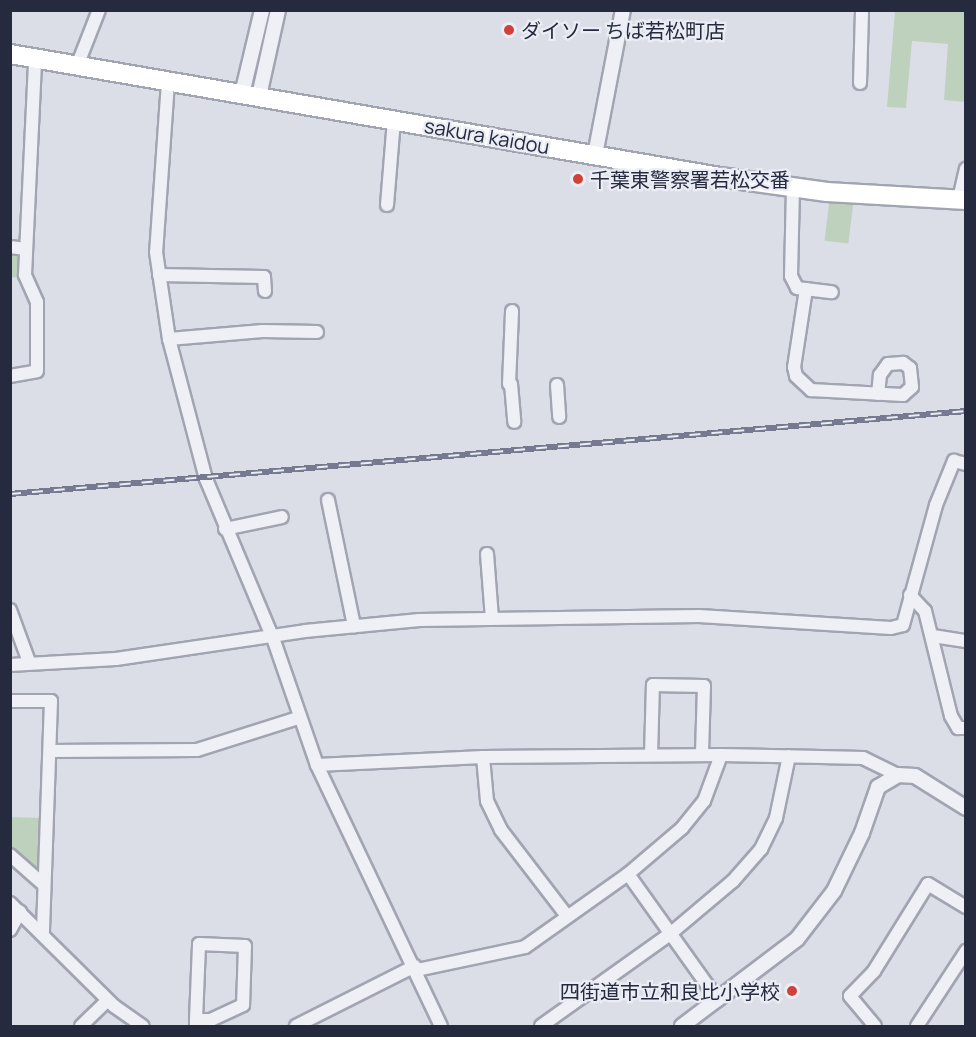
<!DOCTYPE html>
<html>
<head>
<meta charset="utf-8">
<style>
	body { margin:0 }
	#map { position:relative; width:976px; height:1037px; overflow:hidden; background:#dcdee7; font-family:Manrope,"Noto Sans JP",sans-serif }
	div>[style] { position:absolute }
	.green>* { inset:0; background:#bed1bd; transform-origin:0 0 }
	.roads { filter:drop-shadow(2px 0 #a1a4b1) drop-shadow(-2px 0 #a1a4b1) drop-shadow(0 2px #a1a4b1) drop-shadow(0 -2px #a1a4b1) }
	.minor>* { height:12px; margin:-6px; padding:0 6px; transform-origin:6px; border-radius:6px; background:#eff0f5 }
	.tertiary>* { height:14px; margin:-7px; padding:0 7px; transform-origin:7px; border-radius:7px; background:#eff0f5 }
	.primary>* { height:18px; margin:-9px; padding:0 9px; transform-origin:9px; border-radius:9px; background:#fff }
	.rail>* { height:6px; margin-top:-3px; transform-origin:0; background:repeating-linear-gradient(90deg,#ebedf5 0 11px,#757a91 0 22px); box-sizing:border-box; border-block:2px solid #757a91 }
	.dots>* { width:16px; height:16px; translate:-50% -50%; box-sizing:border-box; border:3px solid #ebedf5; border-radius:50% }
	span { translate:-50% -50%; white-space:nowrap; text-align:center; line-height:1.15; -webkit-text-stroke:4.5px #ebedf5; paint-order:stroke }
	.poi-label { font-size:20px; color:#252a3e }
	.left { translate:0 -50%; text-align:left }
	.right { translate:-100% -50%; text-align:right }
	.street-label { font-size:20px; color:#252a3e }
	.frame { position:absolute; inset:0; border:12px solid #252a3e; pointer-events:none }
</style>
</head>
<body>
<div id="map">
	<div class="green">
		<div style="clip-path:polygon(895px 11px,965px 11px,965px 102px,944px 100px,948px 44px,912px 41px,906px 108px,887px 107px)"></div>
		<div style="left:830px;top:196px;width:24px;height:45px;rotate:7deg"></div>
		<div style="clip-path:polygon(11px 251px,22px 256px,21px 278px,11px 277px)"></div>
		<div style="clip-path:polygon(10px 817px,39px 818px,38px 867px,27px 867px,11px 851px)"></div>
	</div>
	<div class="roads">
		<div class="minor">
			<div style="left:77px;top:66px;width:60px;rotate:-68.6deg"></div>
			<div style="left:168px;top:82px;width:170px;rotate:94deg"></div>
			<div style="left:156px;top:252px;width:88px;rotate:81.5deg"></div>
			<div style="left:169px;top:339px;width:145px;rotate:75.2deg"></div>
			<div style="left:206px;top:479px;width:173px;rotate:67.2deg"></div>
			<div style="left:273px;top:638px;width:134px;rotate:70.9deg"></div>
			<div style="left:317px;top:765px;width:289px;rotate:64.6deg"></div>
			<div style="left:860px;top:83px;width:73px;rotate:-88.4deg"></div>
			<div style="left:793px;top:188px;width:88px;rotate:91.3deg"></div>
			<div style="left:791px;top:276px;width:13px;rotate:63deg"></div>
			<div style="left:797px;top:288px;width:35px;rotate:7deg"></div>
			<div style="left:959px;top:199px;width:31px;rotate:-77deg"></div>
			<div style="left:387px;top:205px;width:85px;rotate:-85.3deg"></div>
			<div style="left:10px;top:247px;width:16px;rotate:7deg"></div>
			<div style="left:159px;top:275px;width:105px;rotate:1.1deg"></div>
			<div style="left:264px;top:277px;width:14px;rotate:86deg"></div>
			<div style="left:806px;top:289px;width:79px;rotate:98.7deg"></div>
			<div style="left:794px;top:367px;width:9px;rotate:77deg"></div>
			<div style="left:796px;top:376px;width:21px;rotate:43deg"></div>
			<div style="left:811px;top:390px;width:92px;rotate:3.1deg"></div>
			<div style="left:903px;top:395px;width:12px;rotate:-42deg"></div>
			<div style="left:912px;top:387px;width:19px;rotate:-96deg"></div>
			<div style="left:910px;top:368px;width:9px;rotate:-144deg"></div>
			<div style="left:903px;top:363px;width:15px;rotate:176deg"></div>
			<div style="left:888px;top:364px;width:14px;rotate:126deg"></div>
			<div style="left:880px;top:375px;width:19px;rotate:96deg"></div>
			<div style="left:169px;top:339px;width:94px;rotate:-4.9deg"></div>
			<div style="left:263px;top:331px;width:54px;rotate:1.1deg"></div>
			<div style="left:10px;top:376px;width:27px;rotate:-10deg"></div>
			<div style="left:37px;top:371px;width:69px;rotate:-90deg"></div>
			<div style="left:37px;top:302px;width:30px;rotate:-114deg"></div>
			<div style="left:25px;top:275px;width:216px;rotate:-87.3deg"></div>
			<div style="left:509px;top:384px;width:73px;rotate:-87.6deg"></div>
			<div style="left:511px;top:384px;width:38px;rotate:85deg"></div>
			<div style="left:557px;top:385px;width:32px;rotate:86deg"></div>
			<div style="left:328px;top:500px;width:129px;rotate:78.3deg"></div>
			<div style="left:225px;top:529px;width:58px;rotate:-11.9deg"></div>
			<div style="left:487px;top:554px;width:65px;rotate:85.6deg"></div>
			<div style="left:910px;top:595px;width:22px;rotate:47deg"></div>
			<div style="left:925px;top:611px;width:108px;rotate:76.1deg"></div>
			<div style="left:951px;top:716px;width:14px;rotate:60deg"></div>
			<div style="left:958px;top:728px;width:8px"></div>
			<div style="left:10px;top:610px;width:55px;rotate:69.9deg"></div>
			<div style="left:933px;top:636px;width:33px;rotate:9deg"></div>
			<div style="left:10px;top:665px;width:106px;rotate:-3.2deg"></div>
			<div style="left:116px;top:659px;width:191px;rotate:-8.4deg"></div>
			<div style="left:305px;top:631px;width:115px;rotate:-5.5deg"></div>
			<div style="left:419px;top:620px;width:280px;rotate:-0.8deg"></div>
			<div style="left:699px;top:616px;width:192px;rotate:3.6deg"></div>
			<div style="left:891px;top:628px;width:12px;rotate:-14deg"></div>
			<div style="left:903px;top:625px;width:124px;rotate:-74.6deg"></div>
			<div style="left:936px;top:505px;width:48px;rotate:-67.8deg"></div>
			<div style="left:954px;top:461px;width:12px;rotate:14deg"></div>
			<div style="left:10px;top:701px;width:41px"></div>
			<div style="left:51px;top:701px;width:233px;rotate:92deg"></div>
			<div style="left:50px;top:751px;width:147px;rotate:-0.4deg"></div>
			<div style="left:197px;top:750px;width:106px;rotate:-17.6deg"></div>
			<div style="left:651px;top:755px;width:70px;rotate:-88.4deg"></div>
			<div style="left:653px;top:685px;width:51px;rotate:1.1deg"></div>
			<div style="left:704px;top:686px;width:69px;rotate:91.7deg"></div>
			<div style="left:483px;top:757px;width:44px;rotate:84.8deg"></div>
			<div style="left:487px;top:801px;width:32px;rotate:64deg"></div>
			<div style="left:501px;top:830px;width:108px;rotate:52.5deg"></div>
			<div style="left:317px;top:765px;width:166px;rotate:-2.8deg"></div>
			<div style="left:483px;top:757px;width:238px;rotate:-0.5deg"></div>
			<div style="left:721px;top:755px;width:142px;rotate:1.2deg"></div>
			<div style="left:863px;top:758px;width:39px;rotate:26deg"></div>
			<div style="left:10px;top:855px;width:45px;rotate:41.4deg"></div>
			<div style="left:628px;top:874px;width:155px;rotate:54.5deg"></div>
			<div style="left:10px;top:903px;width:146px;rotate:44.7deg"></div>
			<div style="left:114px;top:1006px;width:35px;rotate:35deg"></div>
			<div style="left:10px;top:930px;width:21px;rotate:-61deg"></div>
			<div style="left:417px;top:970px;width:110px;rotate:-12deg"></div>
			<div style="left:525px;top:947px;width:126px;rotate:-35.3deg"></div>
			<div style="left:628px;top:874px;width:71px;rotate:-40.4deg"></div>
			<div style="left:682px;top:828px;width:35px;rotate:-51deg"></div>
			<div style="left:704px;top:801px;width:49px;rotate:-69.7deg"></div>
			<div style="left:81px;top:1026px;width:37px;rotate:-44deg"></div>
			<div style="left:196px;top:1026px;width:6px;rotate:-90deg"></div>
			<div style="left:196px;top:1020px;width:76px;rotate:-87.7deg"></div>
			<div style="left:199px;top:944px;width:46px;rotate:2.5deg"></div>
			<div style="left:245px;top:946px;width:59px;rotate:91.9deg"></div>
			<div style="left:243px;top:1005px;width:35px;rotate:155deg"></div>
			<div style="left:211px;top:1020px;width:15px;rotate:180deg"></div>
			<div style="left:296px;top:1026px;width:133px;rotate:-26.8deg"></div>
			<div style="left:541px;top:1026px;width:158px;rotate:-35.5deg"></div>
			<div style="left:670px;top:934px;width:82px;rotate:-40.1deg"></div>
			<div style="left:733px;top:881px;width:43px;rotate:-48.8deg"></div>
			<div style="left:761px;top:849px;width:34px;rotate:-64deg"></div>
			<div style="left:776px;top:818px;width:63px;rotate:-78.2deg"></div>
			<div style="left:875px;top:1026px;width:39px;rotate:-130deg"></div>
			<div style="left:850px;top:996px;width:35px;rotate:-46deg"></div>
			<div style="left:874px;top:971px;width:102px;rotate:-58.2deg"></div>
			<div style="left:928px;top:884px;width:44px;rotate:31.2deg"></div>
			<div style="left:917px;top:1026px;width:90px;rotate:-56.8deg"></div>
		</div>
		<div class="tertiary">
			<div style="left:242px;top:94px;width:86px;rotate:-76.6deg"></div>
			<div style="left:259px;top:96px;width:88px;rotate:-77.5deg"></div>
			<div style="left:595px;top:155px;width:148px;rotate:-79.1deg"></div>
			<div style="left:682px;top:1026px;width:144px;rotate:-37.1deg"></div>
			<div style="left:797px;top:939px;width:61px;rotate:-52.4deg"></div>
			<div style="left:834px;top:891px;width:64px;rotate:-64.2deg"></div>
			<div style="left:862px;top:833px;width:49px;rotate:-70.8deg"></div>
			<div style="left:878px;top:787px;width:23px;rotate:-31deg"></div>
			<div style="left:898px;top:775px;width:17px;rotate:3deg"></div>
			<div style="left:915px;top:776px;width:60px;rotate:32.1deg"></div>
		</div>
		<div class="primary">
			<div style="left:10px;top:54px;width:721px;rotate:9.83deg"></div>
			<div style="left:720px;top:177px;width:108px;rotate:8deg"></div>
			<div style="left:827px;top:192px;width:139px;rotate:3.3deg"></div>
		</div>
	</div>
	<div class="rail">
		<div style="left:10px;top:494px;width:960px;rotate:-4.96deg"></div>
	</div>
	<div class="dots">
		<div style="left:509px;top:30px;background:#d3403a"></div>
		<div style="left:578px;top:179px;background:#d3403a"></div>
		<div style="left:792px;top:991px;background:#d3403a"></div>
	</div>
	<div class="poi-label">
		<span class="left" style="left:521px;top:30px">ダイソー ちば若松町店</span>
		<span class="left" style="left:590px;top:179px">千葉東警察署若松交番</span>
		<span class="right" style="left:780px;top:991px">四街道市立和良比小学校</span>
	</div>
	<div class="street-label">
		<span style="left:487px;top:136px;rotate:10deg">sakura kaidou</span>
	</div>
	<div class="frame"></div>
</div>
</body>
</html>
